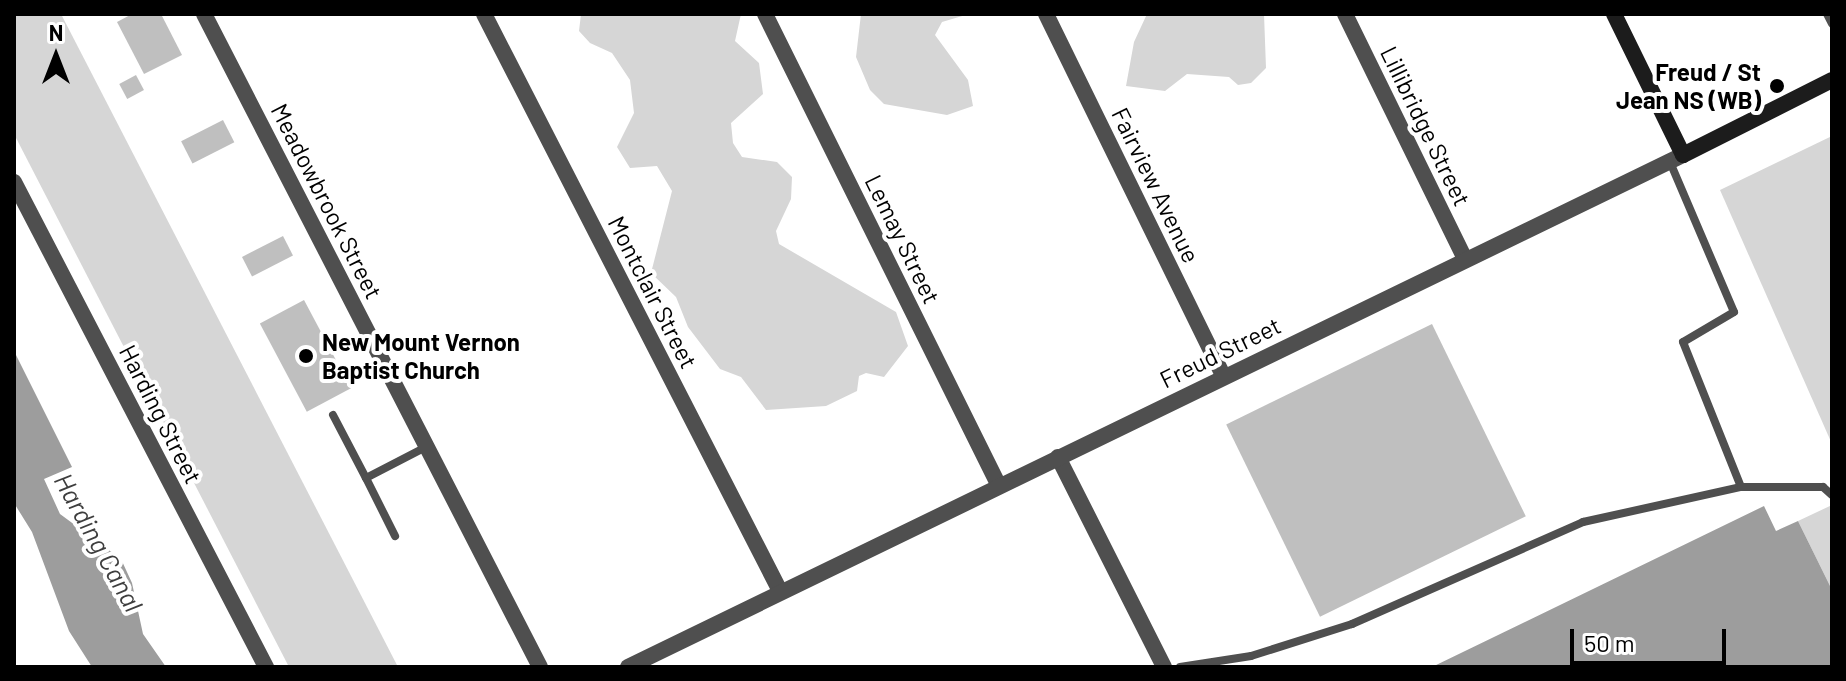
<!DOCTYPE html>
<html>
<head>
<meta charset="utf-8">
<style>
	body { margin:0 }
	#map { position:relative; width:1846px; height:681px; overflow:hidden; background:#fff; font-family:Barlow,sans-serif }
	div>[style] { position:absolute }
	.green>* { inset:0; background:#d6d6d6 }
	.water>* { inset:0; background:#9d9d9d }
	.building>* { inset:0; background:#bfbfbf; transform-origin:0 0 }
	.lane>* { height:8px; margin:-4px; padding:0 4px; transform-origin:4px; border-radius:4px; background:#4f4f4f }
	.street>* { height:16px; margin:-8px; padding:0 8px; transform-origin:8px; border-radius:8px; background:#4f4f4f }
	.secondary>* { height:16px; margin:-8px; padding:0 8px; transform-origin:8px; border-radius:8px; background:#1c1c1c }
	.dots>* { width:22px; height:22px; translate:-50% -50%; box-sizing:border-box; border:4px solid #fff; border-radius:50% }
	span { translate:-50% -50%; white-space:nowrap; text-align:center; line-height:1.15; -webkit-text-stroke:8px #fff; paint-order:stroke }
	.poi-label { font-size:24px; color:#000; font-weight:700 }
	.right { translate:-100% -50%; text-align:right }
	.left { translate:0 -50%; text-align:left }
	.street-label { font-size:24px; color:#000 }
	.water-label { font-size:26px; color:#3e3e3e; font-style:italic }
	.frame { position:absolute; inset:0; border:16px solid #000; pointer-events:none }
	.north { position:absolute; left:16px; top:16px; width:80px; height:80px; -webkit-text-stroke:6px #fff; paint-order:stroke; rotate:0deg; font-size:22px; font-weight:700; line-height:32px; text-align:center; color:#000 }
	.north::after { content:''; display:block; margin:auto; width:28px; height:36px; background:#000; clip-path:polygon(50% 0,100% 100%,50% 72%,0 100%) }
	.scale { position:absolute; left:1570px; top:629px; width:156px; height:36px; box-sizing:border-box; border:4px solid #000; border-top:0; padding-left:10px; font-size:24px; line-height:28px; white-space:nowrap; color:#000; -webkit-text-stroke:6px #fff; paint-order:stroke }
</style>
</head>
<body>
<div id="map">
	<div class="green">
		<div style="clip-path:polygon(14px 14px,61px 14px,398px 667px,289px 667px,14px 134px)"></div>
		<div style="clip-path:polygon(581px 14px,741px 14px,735px 41px,759px 63px,763px 94px,731px 123px,733px 143px,742px 157px,777px 162px,792px 177px,791px 199px,776px 231px,779px 244px,896px 312px,908px 346px,884px 377px,866px 373px,859px 376px,857px 391px,826px 406px,766px 410px,741px 377px,720px 369px,688px 327px,676px 297px,651px 273px,672px 191px,657px 166px,630px 168px,617px 147px,634px 113px,630px 80px,612px 53px,590px 43px,579px 31px)"></div>
		<div style="clip-path:polygon(861px 14px,969px 14px,942px 22px,935px 35px,968px 80px,973px 106px,947px 115px,884px 104px,870px 90px,856px 57px)"></div>
		<div style="clip-path:polygon(1147px 14px,1264px 14px,1266px 68px,1251px 83px,1238px 85px,1229px 77px,1187px 74px,1165px 91px,1126px 86px,1134px 42px)"></div>
		<div style="clip-path:polygon(1832px 136px,1832px 444px,1720px 190px)"></div>
		<div style="clip-path:polygon(1832px 505px,1832px 590px,1798px 521px)"></div>
	</div>
	<div class="water">
		<div style="clip-path:polygon(14px 351px,72px 467px,44px 479px,60px 514px,121px 559px,132px 583px,143px 634px,166px 667px,92px 667px,69px 631px,32px 532px,14px 503px)"></div>
		<div style="clip-path:polygon(1764px 506px,1776px 531px,1798px 521px,1832px 590px,1832px 667px,1432px 667px)"></div>
	</div>
	<div class="building">
		<div style="clip-path:polygon(132px 14px,161px 14px,182px 55px,144px 74px,117px 22px)"></div>
		<div style="left:136px;top:75px;width:17px;height:19px;rotate:62deg"></div>
		<div style="left:223px;top:120px;width:25px;height:47px;rotate:63deg"></div>
		<div style="left:283px;top:236px;width:22px;height:46px;rotate:63deg"></div>
		<div style="left:304px;top:300px;width:100px;height:50px;rotate:62deg"></div>
		<div style="left:1432px;top:324px;width:214px;height:229px;rotate:64deg"></div>
	</div>
	<div class="lane">
		<div style="left:1827px;top:14px;width:11px;rotate:63deg"></div>
		<div style="left:1670px;top:162px;width:163px;rotate:66.9deg"></div>
		<div style="left:1734px;top:312px;width:59px;rotate:149.5deg"></div>
		<div style="left:1683px;top:342px;width:156px;rotate:68.2deg"></div>
		<div style="left:333px;top:415px;width:71px;rotate:62.4deg"></div>
		<div style="left:366px;top:478px;width:68px;rotate:-27.3deg"></div>
		<div style="left:366px;top:478px;width:65px;rotate:63.4deg"></div>
		<div style="left:1180px;top:667px;width:72px;rotate:-8.8deg"></div>
		<div style="left:1251px;top:656px;width:106px;rotate:-17.6deg"></div>
		<div style="left:1352px;top:624px;width:253px;rotate:-23.8deg"></div>
		<div style="left:1583px;top:522px;width:162px;rotate:-12.5deg"></div>
		<div style="left:1741px;top:487px;width:82px"></div>
		<div style="left:1823px;top:487px;width:12px;rotate:42deg"></div>
	</div>
	<div class="street">
		<div style="left:204px;top:14px;width:734px;rotate:62.77deg"></div>
		<div style="left:484px;top:14px;width:648px;rotate:62.84deg"></div>
		<div style="left:765px;top:14px;width:527px;rotate:63.63deg"></div>
		<div style="left:1046px;top:14px;width:404px;rotate:63.9deg"></div>
		<div style="left:1345px;top:14px;width:273px;rotate:63.9deg"></div>
		<div style="left:14px;top:182px;width:547px;rotate:62.54deg"></div>
		<div style="left:1058px;top:457px;width:235px;rotate:63.2deg"></div>
		<div style="left:628px;top:667px;width:1173px;rotate:-25.89deg"></div>
	</div>
	<div class="secondary">
		<div style="left:1614px;top:14px;width:157px;rotate:63.9deg"></div>
		<div style="left:1683px;top:155px;width:167px;rotate:-26.7deg"></div>
	</div>
	<div class="dots">
		<div style="left:1777px;top:86px;background:#000"></div>
		<div style="left:306px;top:356px;background:#000"></div>
	</div>
	<div class="poi-label">
		<span class="right" style="left:1761px;top:86px">Freud / St<br>Jean NS (WB)</span>
		<span class="left" style="left:322px;top:356px">New Mount Vernon<br>Baptist Church</span>
	</div>
	<div class="street-label">
		<span style="left:1426px;top:126px;rotate:64deg">Lillibridge Street</span>
		<span style="left:1156px;top:185px;rotate:64deg">Fairview Avenue</span>
		<span style="left:327px;top:201px;rotate:63deg">Meadowbrook Street</span>
		<span style="left:903px;top:239px;rotate:64deg">Lemay Street</span>
		<span style="left:653px;top:292px;rotate:63deg">Montclair Street</span>
		<span style="left:1220px;top:352px;rotate:-26deg">Freud Street</span>
		<span style="left:161px;top:414px;rotate:63deg">Harding Street</span>
	</div>
	<div class="water-label">
		<span style="left:99px;top:542px;rotate:61deg">Harding Canal</span>
	</div>
	<div class="frame"></div>
	<div class="north">N</div>
	<div class="scale">50 m</div>
</div>
</body>
</html>
